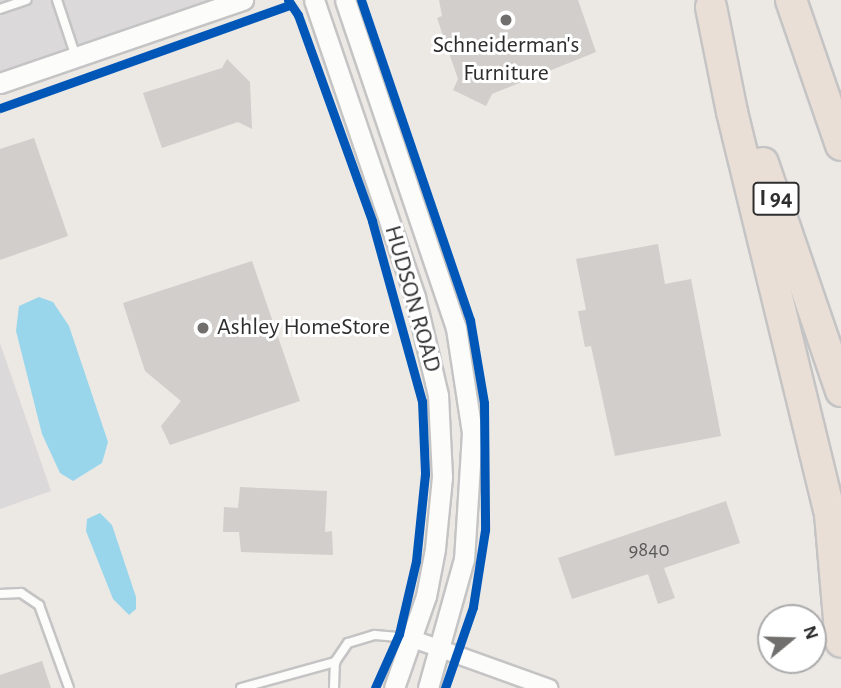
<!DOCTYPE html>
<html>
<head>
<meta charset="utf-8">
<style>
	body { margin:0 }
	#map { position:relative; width:841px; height:688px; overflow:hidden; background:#ece8e4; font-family:"Alegreya Sans",sans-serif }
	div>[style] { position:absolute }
	.industrial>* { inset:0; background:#dcd9db }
	.water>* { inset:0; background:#99d6ec }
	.building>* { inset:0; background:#d1cecb }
	.roads { filter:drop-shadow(2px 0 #c5c4c5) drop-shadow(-2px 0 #c5c4c5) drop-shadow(0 2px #c5c4c5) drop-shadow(0 -2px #c5c4c5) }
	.service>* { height:8px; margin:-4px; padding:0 4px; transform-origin:4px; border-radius:4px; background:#fcfcfb }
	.minor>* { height:16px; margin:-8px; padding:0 8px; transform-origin:8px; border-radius:8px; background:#fcfcfb }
	.tertiary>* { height:19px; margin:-9.5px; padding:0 9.5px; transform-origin:9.5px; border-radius:9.5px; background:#fcfcfb }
	.motorway>* { height:30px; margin:-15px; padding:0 15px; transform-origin:15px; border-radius:15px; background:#eadfd6 }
	.cycleway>* { height:9px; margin:-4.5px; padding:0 4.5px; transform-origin:4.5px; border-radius:4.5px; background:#0057b8 }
	.dots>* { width:19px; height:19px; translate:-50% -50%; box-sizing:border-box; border:4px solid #fff; border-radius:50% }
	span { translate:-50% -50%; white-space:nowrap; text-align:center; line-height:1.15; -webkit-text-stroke:6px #fff; paint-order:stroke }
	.number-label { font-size:21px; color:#585857 }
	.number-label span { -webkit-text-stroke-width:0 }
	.shield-label span { padding:2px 5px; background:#fff; border:2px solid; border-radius:5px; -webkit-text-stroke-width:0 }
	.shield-label { font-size:23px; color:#2e2e2e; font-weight:700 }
	.poi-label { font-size:24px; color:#2e2e2e }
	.left { translate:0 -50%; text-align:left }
	.street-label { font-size:24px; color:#2e2e2e }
	.north { position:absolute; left:757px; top:604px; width:70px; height:70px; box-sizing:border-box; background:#fff; border:2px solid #ababab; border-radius:50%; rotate:71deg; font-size:19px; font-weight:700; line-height:28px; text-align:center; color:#2e2e2e }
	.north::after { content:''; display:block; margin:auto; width:24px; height:32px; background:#706f6e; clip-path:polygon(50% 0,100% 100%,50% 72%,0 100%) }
</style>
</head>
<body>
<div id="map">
	<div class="industrial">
		<div style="clip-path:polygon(0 0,243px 0,0 83px)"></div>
		<div style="clip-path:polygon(0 343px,51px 491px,0 509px)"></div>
	</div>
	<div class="water">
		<div style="clip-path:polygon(39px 297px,53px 302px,69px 326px,108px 442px,102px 463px,73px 481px,60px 473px,42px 434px,16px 331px,19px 306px)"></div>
		<div style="clip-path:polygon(100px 513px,112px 525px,136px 597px,136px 609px,129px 615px,113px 599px,86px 531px,87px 519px)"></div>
	</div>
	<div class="building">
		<div style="clip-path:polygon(439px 0,578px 0,596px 52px,492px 94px,486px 106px,453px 90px,458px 79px,437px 18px,442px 16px)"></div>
		<div style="clip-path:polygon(227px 59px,250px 82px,252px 129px,238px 122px,162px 148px,143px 93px,222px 68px)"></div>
		<div style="clip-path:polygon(34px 138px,68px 236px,0 260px,0 149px)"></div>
		<div style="clip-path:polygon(658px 244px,665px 284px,691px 279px,721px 436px,615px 456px,591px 346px,585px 347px,578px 311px,586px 310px,576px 259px)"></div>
		<div style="clip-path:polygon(252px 261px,300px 401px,170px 445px,161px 426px,181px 401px,145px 371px,123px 303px)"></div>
		<div style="clip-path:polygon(240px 487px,327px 491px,325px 532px,332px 531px,333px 555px,241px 552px,239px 532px,223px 532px,224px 507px,238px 508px)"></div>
		<div style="clip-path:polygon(726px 501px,740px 543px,664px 568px,675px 598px,658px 604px,648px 574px,572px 599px,558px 558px)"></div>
		<div style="clip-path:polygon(42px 661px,51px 688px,0 688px,0 675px)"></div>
	</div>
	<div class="roads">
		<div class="service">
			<div style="left:57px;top:0;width:60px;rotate:71.6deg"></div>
			<div style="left:0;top:9px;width:28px;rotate:-19deg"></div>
			<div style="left:0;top:594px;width:21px;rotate:-3deg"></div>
			<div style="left:21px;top:593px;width:22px;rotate:34deg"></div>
			<div style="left:39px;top:605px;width:88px;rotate:70.1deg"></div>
			<div style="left:241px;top:688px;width:98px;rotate:-15.5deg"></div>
			<div style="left:335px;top:662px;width:23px;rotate:-56deg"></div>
			<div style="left:348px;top:643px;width:28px;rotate:-17deg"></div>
			<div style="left:375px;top:635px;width:35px;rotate:5deg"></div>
			<div style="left:334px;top:688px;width:26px;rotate:-88deg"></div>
		</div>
		<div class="minor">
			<div style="left:413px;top:639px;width:145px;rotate:19.8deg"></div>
		</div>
		<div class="tertiary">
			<div style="left:314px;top:0;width:314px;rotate:71.2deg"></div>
			<div style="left:415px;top:297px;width:101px;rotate:76.8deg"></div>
			<div style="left:438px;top:395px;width:82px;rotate:87.2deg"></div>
			<div style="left:442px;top:477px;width:72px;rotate:95.6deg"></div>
			<div style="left:435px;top:549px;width:48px;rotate:100.8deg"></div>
			<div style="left:426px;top:596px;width:97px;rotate:109.2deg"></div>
			<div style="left:345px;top:0;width:346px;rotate:71.3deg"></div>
			<div style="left:456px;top:328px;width:106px;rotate:81.3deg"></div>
			<div style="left:472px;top:433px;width:126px;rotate:93.6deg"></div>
			<div style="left:464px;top:559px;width:134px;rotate:105.6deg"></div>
			<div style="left:0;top:83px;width:257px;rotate:-18.9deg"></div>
		</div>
		<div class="motorway">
			<div style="left:791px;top:0;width:153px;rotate:71deg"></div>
			<div style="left:711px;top:7px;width:107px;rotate:78.7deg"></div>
			<div style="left:732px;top:112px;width:414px;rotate:76.3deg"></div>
			<div style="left:830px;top:514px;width:128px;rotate:85.1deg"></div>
			<div style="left:763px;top:163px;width:241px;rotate:71.1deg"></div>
		</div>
	</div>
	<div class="cycleway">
		<div style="left:288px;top:0;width:18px;rotate:56deg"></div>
		<div style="left:298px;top:15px;width:219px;rotate:70.2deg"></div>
		<div style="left:372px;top:221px;width:187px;rotate:74.5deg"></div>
		<div style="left:422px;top:401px;width:73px;rotate:87.6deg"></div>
		<div style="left:425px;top:474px;width:87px;rotate:95.9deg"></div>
		<div style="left:416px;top:561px;width:75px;rotate:103.1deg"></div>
		<div style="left:399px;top:634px;width:59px;rotate:114deg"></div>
		<div style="left:361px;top:0;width:338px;rotate:71.2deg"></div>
		<div style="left:470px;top:320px;width:84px;rotate:80.4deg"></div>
		<div style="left:484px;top:403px;width:127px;rotate:89.5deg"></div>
		<div style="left:485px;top:530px;width:78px;rotate:98.9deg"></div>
		<div style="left:473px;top:607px;width:86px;rotate:109.1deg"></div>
		<div style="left:0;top:108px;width:308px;rotate:-19.6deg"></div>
	</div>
	<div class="dots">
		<div style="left:506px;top:20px;background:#706f6e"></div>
		<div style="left:203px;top:328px;background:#706f6e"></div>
	</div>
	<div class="number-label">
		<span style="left:649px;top:550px">9840</span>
	</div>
	<div class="shield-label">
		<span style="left:776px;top:199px">I 94</span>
	</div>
	<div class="poi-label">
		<span style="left:506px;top:60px">Schneiderman's<br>Furniture</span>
		<span class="left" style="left:217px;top:328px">Ashley HomeStore</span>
	</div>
	<div class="street-label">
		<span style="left:412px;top:299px;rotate:74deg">HUDSON ROAD</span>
	</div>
	<div class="north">N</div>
</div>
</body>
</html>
